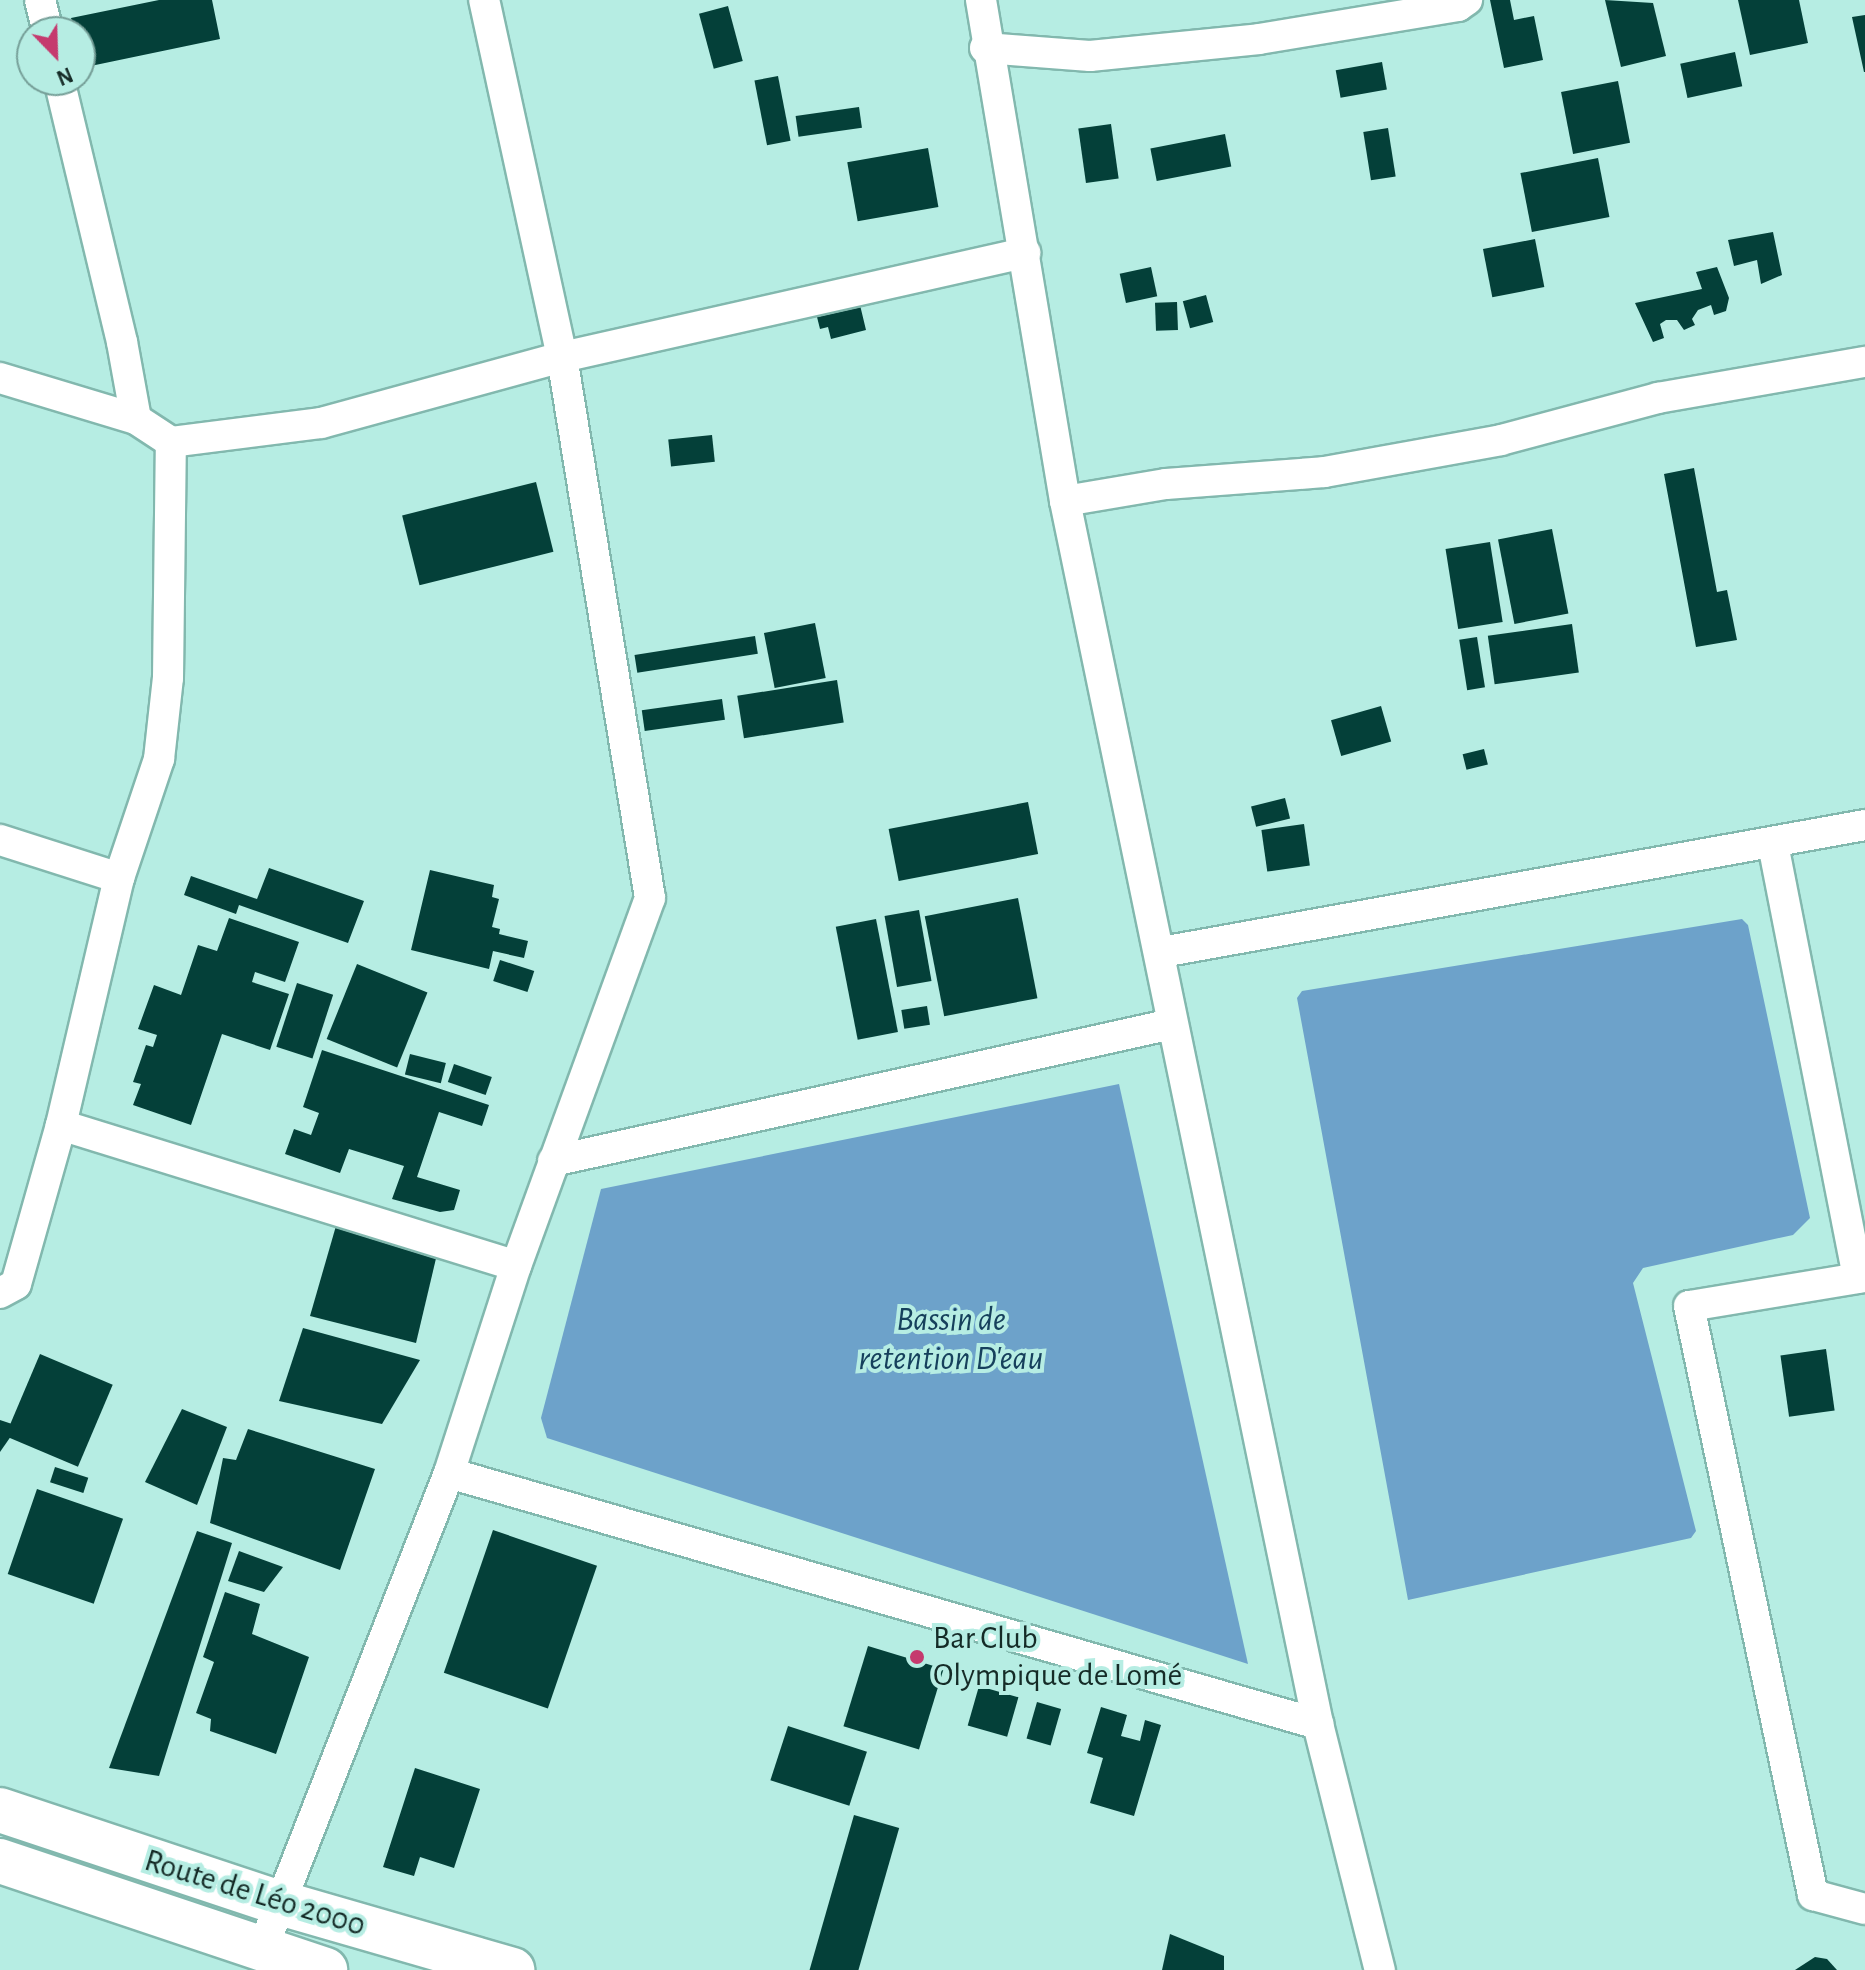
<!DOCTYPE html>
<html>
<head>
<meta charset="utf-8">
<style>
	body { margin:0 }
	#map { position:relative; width:1865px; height:1970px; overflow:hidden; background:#b6ede3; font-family:"Alegreya Sans",sans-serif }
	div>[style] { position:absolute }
	.water>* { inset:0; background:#6da2ca }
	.building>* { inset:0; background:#044039; transform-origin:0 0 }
	.roads { filter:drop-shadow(2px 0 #82b8ae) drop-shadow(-2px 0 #82b8ae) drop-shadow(0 2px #82b8ae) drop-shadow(0 -2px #82b8ae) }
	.street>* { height:30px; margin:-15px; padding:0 15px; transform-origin:15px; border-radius:15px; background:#fff }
	.secondary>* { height:44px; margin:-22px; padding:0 22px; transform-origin:22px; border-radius:22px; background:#fff }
	.dots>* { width:22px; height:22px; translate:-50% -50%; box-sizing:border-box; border:4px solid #b6ede3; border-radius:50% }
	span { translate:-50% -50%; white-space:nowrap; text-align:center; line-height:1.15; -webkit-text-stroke:8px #b6ede3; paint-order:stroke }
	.poi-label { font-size:32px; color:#152b27 }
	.left { translate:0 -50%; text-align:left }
	.street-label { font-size:32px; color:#152b27 }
	.water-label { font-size:34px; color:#16405c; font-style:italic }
	.north { position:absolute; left:16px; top:16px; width:80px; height:80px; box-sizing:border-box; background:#b6ede3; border:2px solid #769f98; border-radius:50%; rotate:157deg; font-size:22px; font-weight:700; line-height:32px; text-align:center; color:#152b27 }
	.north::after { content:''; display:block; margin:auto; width:28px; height:36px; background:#c53a6e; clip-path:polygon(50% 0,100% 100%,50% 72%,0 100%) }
</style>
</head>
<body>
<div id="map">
	<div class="water">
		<div style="clip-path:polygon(1742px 919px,1748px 925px,1810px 1218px,1793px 1235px,1643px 1268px,1633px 1283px,1696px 1531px,1691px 1538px,1408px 1600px,1297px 998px,1302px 991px)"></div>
		<div style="clip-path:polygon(1119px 1084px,1248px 1664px,547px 1438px,541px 1418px,601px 1189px)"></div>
	</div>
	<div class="building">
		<div style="clip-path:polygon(159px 0,212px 0,220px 39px,81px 68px,80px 32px,74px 32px,71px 18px)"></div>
		<div style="clip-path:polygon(1490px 0,1510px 0,1514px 20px,1534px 16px,1543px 60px,1504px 68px)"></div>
		<div style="clip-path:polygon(1605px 0,1653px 3px,1666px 56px,1621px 67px)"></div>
		<div style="clip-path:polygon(1738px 0,1799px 0,1808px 43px,1750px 55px)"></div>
		<div style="left:728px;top:6px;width:57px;height:30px;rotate:75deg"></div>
		<div style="clip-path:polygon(1865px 15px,1865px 72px,1864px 72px,1852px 17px)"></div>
		<div style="left:1735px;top:52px;width:35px;height:56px;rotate:78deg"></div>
		<div style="left:1382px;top:62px;width:28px;height:47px;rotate:80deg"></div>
		<div style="left:778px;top:76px;width:66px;height:24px;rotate:79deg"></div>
		<div style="left:1618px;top:81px;width:63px;height:58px;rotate:79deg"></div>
		<div style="left:859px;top:107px;width:21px;height:64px;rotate:82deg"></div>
		<div style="left:1111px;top:124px;width:55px;height:33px;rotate:82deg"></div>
		<div style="left:1388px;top:128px;width:49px;height:25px;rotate:81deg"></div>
		<div style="left:1225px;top:134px;width:33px;height:76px;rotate:79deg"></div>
		<div style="left:928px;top:148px;width:60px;height:82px;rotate:80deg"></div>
		<div style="left:1598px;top:158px;width:60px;height:79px;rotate:79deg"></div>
		<div style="clip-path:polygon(1773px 232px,1782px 275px,1761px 284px,1757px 260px,1734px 266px,1728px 240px)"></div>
		<div style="left:1535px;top:239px;width:49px;height:53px;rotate:79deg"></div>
		<div style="left:1151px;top:267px;width:30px;height:32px;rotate:78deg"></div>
		<div style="clip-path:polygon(1717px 267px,1729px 298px,1726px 311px,1714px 315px,1711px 305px,1698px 310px,1692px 319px,1695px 325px,1684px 330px,1677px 320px,1666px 320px,1660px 324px,1664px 338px,1653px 342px,1635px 303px,1702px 289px,1696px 272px)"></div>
		<div style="left:1206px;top:295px;width:28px;height:24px;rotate:75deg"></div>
		<div style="left:1177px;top:302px;width:28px;height:22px;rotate:88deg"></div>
		<div style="clip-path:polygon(860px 305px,866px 330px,831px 339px,828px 327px,820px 329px,817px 317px)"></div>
		<div style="left:712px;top:435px;width:27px;height:44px;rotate:84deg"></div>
		<div style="clip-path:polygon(1694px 468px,1717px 592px,1727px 590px,1737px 640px,1696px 647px,1664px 474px)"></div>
		<div style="left:536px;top:482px;width:72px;height:138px;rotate:76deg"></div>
		<div style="left:1552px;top:529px;width:86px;height:55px;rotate:79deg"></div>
		<div style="left:1490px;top:542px;width:81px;height:45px;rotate:81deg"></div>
		<div style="left:815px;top:623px;width:56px;height:52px;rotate:79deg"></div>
		<div style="left:1572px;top:624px;width:49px;height:85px;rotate:82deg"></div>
		<div style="left:755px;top:636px;width:18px;height:122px;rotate:81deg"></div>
		<div style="left:1477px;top:637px;width:51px;height:18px;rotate:81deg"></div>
		<div style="left:837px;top:680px;width:43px;height:101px;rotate:81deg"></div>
		<div style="left:722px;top:699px;width:21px;height:81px;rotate:82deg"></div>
		<div style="left:1381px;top:706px;width:37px;height:52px;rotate:74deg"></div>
		<div style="left:1484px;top:749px;width:16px;height:22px;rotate:76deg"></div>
		<div style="left:1285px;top:798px;width:21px;height:35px;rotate:76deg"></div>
		<div style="left:1028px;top:802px;width:53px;height:142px;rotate:79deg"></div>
		<div style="left:1304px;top:824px;width:42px;height:43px;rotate:82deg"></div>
		<div style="clip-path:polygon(269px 868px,364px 901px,348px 943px,239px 905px,236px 914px,184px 895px,191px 876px,257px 899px)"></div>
		<div style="clip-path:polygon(430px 870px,494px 885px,492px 897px,499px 899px,492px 927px,500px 929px,499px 934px,528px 941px,524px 958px,493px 951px,489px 969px,411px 950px)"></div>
		<div style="left:1018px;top:898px;width:102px;height:95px;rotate:79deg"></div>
		<div style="left:919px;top:910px;width:72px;height:35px;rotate:80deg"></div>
		<div style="clip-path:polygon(229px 918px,299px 942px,285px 982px,255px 972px,252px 982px,289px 994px,270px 1050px,222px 1034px,191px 1125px,133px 1105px,141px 1084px,133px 1082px,146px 1045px,153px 1047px,157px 1035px,138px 1029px,154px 985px,181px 995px,198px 945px,217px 951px)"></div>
		<div style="left:876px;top:919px;width:115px;height:41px;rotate:79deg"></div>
		<div style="left:500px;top:960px;width:36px;height:22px;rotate:18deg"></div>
		<div style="left:357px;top:964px;width:76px;height:81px;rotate:22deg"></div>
		<div style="left:297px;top:983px;width:38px;height:67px;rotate:18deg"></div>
		<div style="left:927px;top:1006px;width:19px;height:26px;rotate:81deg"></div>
		<div style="clip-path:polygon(322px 1050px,489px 1105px,482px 1126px,439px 1112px,417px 1177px,460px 1190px,454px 1210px,440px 1212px,392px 1199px,404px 1166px,349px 1149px,340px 1173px,285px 1154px,294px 1129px,311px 1135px,319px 1113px,303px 1107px)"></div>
		<div style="left:410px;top:1054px;width:37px;height:21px;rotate:14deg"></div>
		<div style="left:454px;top:1064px;width:40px;height:19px;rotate:19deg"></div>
		<div style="clip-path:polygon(340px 1212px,438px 1250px,416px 1343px,310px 1316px)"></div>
		<div style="clip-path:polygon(303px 1328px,420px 1360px,382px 1424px,279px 1401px)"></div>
		<div style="left:1826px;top:1349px;width:62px;height:46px;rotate:82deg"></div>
		<div style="left:40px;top:1354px;width:79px;height:89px;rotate:23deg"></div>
		<div style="clip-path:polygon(182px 1409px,227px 1427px,197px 1505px,145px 1482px)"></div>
		<div style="clip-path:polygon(0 1420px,18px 1426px,0 1452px)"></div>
		<div style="clip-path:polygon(248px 1429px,375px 1469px,340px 1570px,210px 1523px,223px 1458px,236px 1460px)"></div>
		<div style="left:55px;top:1467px;width:35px;height:16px;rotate:18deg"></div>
		<div style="left:37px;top:1489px;width:91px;height:90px;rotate:19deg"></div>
		<div style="left:493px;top:1530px;width:110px;height:151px;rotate:19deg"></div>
		<div style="clip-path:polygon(197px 1531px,232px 1543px,159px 1776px,109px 1768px)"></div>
		<div style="clip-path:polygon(239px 1551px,283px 1567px,264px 1592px,228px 1581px)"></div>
		<div style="clip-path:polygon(225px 1592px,260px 1604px,252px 1634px,309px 1657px,276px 1754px,210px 1731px,211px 1719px,196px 1713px,214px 1662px,203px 1657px)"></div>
		<div style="left:868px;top:1646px;width:79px;height:84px;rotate:17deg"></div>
		<div style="left:979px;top:1686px;width:41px;height:41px;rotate:16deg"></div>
		<div style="left:1037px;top:1702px;width:25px;height:38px;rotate:16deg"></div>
		<div style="clip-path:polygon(1101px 1707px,1127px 1715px,1121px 1736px,1140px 1741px,1145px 1720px,1161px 1725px,1134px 1816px,1090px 1803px,1103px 1758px,1087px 1753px)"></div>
		<div style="left:788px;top:1726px;width:83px;height:57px;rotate:18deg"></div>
		<div style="clip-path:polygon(415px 1768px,480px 1789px,454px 1868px,420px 1857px,414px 1876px,383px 1867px)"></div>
		<div style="left:854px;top:1815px;width:47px;height:162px;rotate:16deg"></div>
		<div style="clip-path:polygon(1170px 1934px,1224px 1956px,1224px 1970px,1162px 1970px)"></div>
		<div style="clip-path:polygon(1815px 1957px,1827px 1959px,1837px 1970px,1795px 1970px)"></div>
	</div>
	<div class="roads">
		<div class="street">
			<div style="left:40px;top:0;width:33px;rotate:76deg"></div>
			<div style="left:981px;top:0;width:508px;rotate:80.48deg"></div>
			<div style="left:1065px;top:501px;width:1249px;rotate:78.31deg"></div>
			<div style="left:1318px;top:1724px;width:254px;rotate:75.9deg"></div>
			<div style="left:985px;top:48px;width:105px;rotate:4.4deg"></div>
			<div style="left:1090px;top:56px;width:170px;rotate:-5.7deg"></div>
			<div style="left:1259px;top:39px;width:202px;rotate:-9.4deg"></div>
			<div style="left:1458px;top:6px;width:11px;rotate:-34deg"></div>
			<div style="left:0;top:378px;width:142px;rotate:16.8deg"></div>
			<div style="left:171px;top:442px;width:151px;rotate:-7.2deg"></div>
			<div style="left:321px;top:423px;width:250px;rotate:-15.3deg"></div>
			<div style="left:562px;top:357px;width:475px;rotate:-12.7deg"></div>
			<div style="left:1065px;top:501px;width:102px;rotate:-9.6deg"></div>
			<div style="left:1166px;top:484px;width:158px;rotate:-4.3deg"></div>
			<div style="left:1324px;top:472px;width:180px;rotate:-10.2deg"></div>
			<div style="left:1501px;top:440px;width:163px;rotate:-15deg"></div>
			<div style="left:1658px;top:398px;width:210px;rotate:-9.9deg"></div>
			<div style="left:0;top:840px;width:125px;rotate:17.7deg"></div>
			<div style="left:1773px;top:844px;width:442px;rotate:78.9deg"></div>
			<div style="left:1162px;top:952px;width:714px;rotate:-10.24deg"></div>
			<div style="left:61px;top:1125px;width:476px;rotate:17.2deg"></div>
			<div style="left:553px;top:1161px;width:634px;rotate:-12.48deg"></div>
			<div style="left:1865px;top:1277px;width:178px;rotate:170.6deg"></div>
			<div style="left:1689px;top:1306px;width:602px;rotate:78.11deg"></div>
			<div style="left:1813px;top:1895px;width:54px;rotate:15.1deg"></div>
			<div style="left:0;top:1293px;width:18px;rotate:-29deg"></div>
			<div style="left:16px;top:1284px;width:165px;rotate:-74.2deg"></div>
			<div style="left:61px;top:1125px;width:254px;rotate:-76.8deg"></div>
			<div style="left:119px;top:878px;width:126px;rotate:-71.4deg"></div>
			<div style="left:159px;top:759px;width:81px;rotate:-83.7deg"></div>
			<div style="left:168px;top:678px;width:236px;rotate:-89.3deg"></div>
			<div style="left:171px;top:442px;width:42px;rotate:-146.7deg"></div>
			<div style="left:136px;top:419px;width:78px;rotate:-100.3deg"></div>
			<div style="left:122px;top:342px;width:269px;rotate:-103.5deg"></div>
			<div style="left:449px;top:1473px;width:905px;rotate:16.11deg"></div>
			<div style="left:262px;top:1950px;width:512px;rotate:-68.59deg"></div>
			<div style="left:449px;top:1473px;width:218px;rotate:-72.1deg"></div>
			<div style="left:516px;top:1266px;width:392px;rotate:-70deg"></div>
			<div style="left:650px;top:898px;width:548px;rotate:-99.24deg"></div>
			<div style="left:562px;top:357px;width:365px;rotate:-102.3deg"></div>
		</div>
		<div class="secondary">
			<div style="left:0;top:1810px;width:292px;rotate:18.4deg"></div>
			<div style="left:277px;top:1902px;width:245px;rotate:16.1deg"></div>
			<div style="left:0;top:1861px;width:343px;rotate:18.5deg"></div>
		</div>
	</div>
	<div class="dots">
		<div style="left:917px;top:1657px;background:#c53a6e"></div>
	</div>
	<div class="poi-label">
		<span class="left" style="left:933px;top:1657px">Bar Club<br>Olympique de Lomé</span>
	</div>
	<div class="street-label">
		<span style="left:255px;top:1893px;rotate:17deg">Route de Léo 2000</span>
	</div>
	<div class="water-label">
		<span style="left:951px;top:1340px">Bassin de<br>retention D'eau</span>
	</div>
	<div class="north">N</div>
</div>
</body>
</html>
